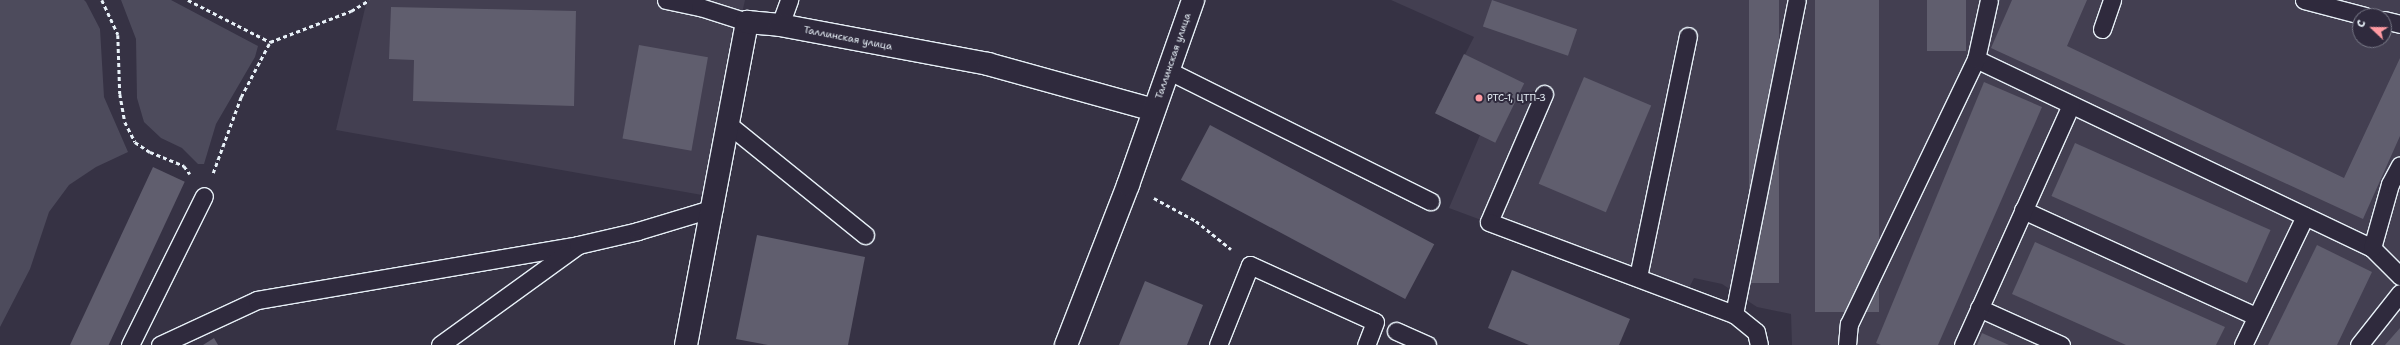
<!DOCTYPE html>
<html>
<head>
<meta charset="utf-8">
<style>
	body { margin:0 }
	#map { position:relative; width:2400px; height:345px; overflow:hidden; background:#363244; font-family:"Shantell Sans",sans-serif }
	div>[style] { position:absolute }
	.built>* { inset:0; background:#433f51 }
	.green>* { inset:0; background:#4d4b5c }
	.building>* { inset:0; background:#605e6e; transform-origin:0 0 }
	.path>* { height:2.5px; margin-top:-1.25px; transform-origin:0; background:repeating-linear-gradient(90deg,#e8f1f8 0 4px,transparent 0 7px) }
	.roads { filter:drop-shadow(1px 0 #e8f1f8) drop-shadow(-1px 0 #e8f1f8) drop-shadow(0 1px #e8f1f8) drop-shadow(0 -1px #e8f1f8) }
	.lane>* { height:17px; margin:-8.5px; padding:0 8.5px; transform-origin:8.5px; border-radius:8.5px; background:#2f2a3d }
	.street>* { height:22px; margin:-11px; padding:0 11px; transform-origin:11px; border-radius:11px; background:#2f2a3d }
	.dots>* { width:11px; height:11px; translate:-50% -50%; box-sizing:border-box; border:2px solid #2f2a3d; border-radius:50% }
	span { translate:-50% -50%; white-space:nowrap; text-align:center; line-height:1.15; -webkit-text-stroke:4px #2f2a3d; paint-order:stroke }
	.street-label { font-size:10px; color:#e8f1f8 }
	.poi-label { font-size:10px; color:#e8f1f8 }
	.left { translate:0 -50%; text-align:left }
	.north { position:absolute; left:2352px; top:8px; width:40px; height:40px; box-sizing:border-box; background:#2f2a3d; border:1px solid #797a88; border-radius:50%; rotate:292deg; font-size:11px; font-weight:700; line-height:16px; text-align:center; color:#e8f1f8 }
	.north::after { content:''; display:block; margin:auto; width:14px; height:18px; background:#ff9aa2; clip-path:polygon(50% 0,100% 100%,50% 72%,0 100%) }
</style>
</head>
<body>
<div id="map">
	<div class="built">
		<div style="clip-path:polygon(367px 0,745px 0,702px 195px,336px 130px)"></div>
		<div style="clip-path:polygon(evenodd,1391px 0,2400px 0,2400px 345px,1792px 345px,1791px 314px,1757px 307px,1722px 284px,1694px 278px,1685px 296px,1449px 208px,1480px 135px,1435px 113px,1474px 37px,1391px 0,2360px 16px,2384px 16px,2384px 40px,2360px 40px,2360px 16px)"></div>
	</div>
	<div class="green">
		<div style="clip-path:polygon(0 0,84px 0,86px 2px,100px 29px,104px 97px,128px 152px,96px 167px,69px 185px,49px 212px,30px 269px,0 327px)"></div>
		<div style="clip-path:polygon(121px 0,171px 0,258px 46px,255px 57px,216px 124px,204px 164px,198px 164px,182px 148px,161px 138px,144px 122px,137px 98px,136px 39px)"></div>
	</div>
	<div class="building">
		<div style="left:1492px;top:0;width:90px;height:28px;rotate:19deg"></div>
		<div style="left:1749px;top:0;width:30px;height:283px"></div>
		<div style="left:1815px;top:0;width:64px;height:312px"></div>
		<div style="left:1927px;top:0;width:39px;height:51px"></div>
		<div style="clip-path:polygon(2012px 0,2087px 0,2067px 46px,2344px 178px,2400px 58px,2400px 136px,2363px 219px,1991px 48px)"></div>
		<div style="clip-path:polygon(391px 7px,576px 11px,574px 106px,413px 101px,414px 60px,389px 59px)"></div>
		<div style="left:639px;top:45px;width:70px;height:95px;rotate:10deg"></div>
		<div style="left:1464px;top:54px;width:67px;height:66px;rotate:26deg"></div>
		<div style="left:1584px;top:77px;width:73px;height:116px;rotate:23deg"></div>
		<div style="clip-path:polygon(1984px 82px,2042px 107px,1938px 345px,1881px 345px,1876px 343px)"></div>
		<div style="left:1210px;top:125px;width:254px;height:62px;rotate:28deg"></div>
		<div style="left:2075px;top:143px;width:214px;height:58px;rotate:24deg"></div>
		<div style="left:153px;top:167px;width:35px;height:198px;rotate:25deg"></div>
		<div style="clip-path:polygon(757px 235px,865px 257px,848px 345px,768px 345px,736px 339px)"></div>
		<div style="clip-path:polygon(2035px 242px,2225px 327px,2216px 345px,2126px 345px,2012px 294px)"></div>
		<div style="clip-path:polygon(2317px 245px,2372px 272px,2337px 345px,2268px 345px)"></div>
		<div style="clip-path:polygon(1512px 270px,1630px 319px,1619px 345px,1529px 345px,1488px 328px)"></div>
		<div style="clip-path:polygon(1145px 281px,1203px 305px,1187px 345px,1119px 345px)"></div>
		<div style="clip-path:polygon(2400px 328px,2400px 345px,2385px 345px)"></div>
		<div style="clip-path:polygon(1982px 333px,2009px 345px,1977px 345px)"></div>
		<div style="clip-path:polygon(214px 338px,218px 345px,203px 345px)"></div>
	</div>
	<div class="path">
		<div style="left:102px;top:0;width:38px;rotate:65deg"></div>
		<div style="left:118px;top:35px;width:59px;rotate:88.1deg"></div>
		<div style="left:120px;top:94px;width:28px;rotate:80deg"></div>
		<div style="left:125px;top:122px;width:22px;rotate:63deg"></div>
		<div style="left:135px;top:142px;width:18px;rotate:34deg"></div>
		<div style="left:150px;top:152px;width:37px;rotate:22deg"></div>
		<div style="left:184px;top:166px;width:10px;rotate:53deg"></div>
		<div style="left:188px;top:0;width:92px;rotate:27.1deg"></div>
		<div style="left:213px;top:173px;width:81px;rotate:-69.8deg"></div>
		<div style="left:241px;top:97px;width:62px;rotate:-62.2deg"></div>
		<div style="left:270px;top:42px;width:87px;rotate:-20.9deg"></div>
		<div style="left:351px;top:11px;width:21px;rotate:-31deg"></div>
		<div style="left:1154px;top:198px;width:48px;rotate:28.7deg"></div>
		<div style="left:1196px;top:221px;width:45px;rotate:38.7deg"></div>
	</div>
	<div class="roads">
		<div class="lane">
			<div style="left:666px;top:0;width:35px;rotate:12deg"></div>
			<div style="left:700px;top:7px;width:49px;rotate:17.7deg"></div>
			<div style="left:2304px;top:0;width:63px;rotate:14.7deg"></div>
			<div style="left:2384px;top:20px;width:16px;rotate:14deg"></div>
			<div style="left:780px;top:25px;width:27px;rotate:-70deg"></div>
			<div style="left:2102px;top:29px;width:31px;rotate:-71deg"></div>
			<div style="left:1976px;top:59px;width:439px;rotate:25.5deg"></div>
			<div style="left:2372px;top:248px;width:40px;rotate:45deg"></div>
			<div style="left:1169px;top:71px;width:292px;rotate:26.5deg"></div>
			<div style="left:1544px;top:94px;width:139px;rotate:113.3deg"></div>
			<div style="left:1489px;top:222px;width:262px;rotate:20.6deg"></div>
			<div style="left:1734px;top:314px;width:28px;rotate:39deg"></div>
			<div style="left:1756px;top:332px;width:13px;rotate:77deg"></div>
			<div style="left:729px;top:125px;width:175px;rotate:39deg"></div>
			<div style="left:2023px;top:210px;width:256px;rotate:24.5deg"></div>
			<div style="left:2372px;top:248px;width:66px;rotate:-74.3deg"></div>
			<div style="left:2390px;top:184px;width:21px;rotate:-62deg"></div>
			<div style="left:1638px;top:277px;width:246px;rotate:-78.3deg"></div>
			<div style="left:1979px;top:308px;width:90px;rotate:24.3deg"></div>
			<div style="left:1734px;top:314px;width:320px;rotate:-78.7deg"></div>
			<div style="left:1396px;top:331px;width:34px;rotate:24deg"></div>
			<div style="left:130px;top:345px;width:166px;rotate:-63.6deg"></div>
			<div style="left:160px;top:345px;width:107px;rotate:-24.9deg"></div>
			<div style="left:257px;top:300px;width:326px;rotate:-9.7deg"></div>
			<div style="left:440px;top:345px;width:170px;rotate:-35.9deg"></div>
			<div style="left:578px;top:245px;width:62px;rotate:-13.1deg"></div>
			<div style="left:638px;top:231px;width:79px;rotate:-16.8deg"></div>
			<div style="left:1218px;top:345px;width:86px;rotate:-68.2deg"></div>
			<div style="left:1250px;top:265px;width:137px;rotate:24.5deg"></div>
			<div style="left:1375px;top:322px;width:25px;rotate:111deg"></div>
			<div style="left:1847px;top:345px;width:21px;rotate:-85deg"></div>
			<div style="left:1849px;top:324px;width:294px;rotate:-64.4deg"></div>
			<div style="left:1976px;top:59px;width:60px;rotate:-77.6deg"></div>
			<div style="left:1963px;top:345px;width:263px;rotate:-65.8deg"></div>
			<div style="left:2243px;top:345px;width:143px;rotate:-64.3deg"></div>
			<div style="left:2359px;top:345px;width:66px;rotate:-51.7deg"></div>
		</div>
		<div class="street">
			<div style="left:686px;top:345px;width:329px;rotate:-79.3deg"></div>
			<div style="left:747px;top:22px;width:33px;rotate:5deg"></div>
			<div style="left:780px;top:25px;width:212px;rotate:10.6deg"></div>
			<div style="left:988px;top:64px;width:172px;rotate:15.5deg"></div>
			<div style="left:1066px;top:345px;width:172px;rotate:-68.8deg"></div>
			<div style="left:1128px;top:185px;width:196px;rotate:-70.6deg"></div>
		</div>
	</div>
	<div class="dots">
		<div style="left:1479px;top:98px;background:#ff9aa2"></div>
	</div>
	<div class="street-label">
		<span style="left:848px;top:38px;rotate:11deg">Таллинская улица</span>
		<span style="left:1173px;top:56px;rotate:-71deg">Таллинская улица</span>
	</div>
	<div class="poi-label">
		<span class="left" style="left:1487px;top:98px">РТС-1, ЦТП-3</span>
	</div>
	<div class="north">С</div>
</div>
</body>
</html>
